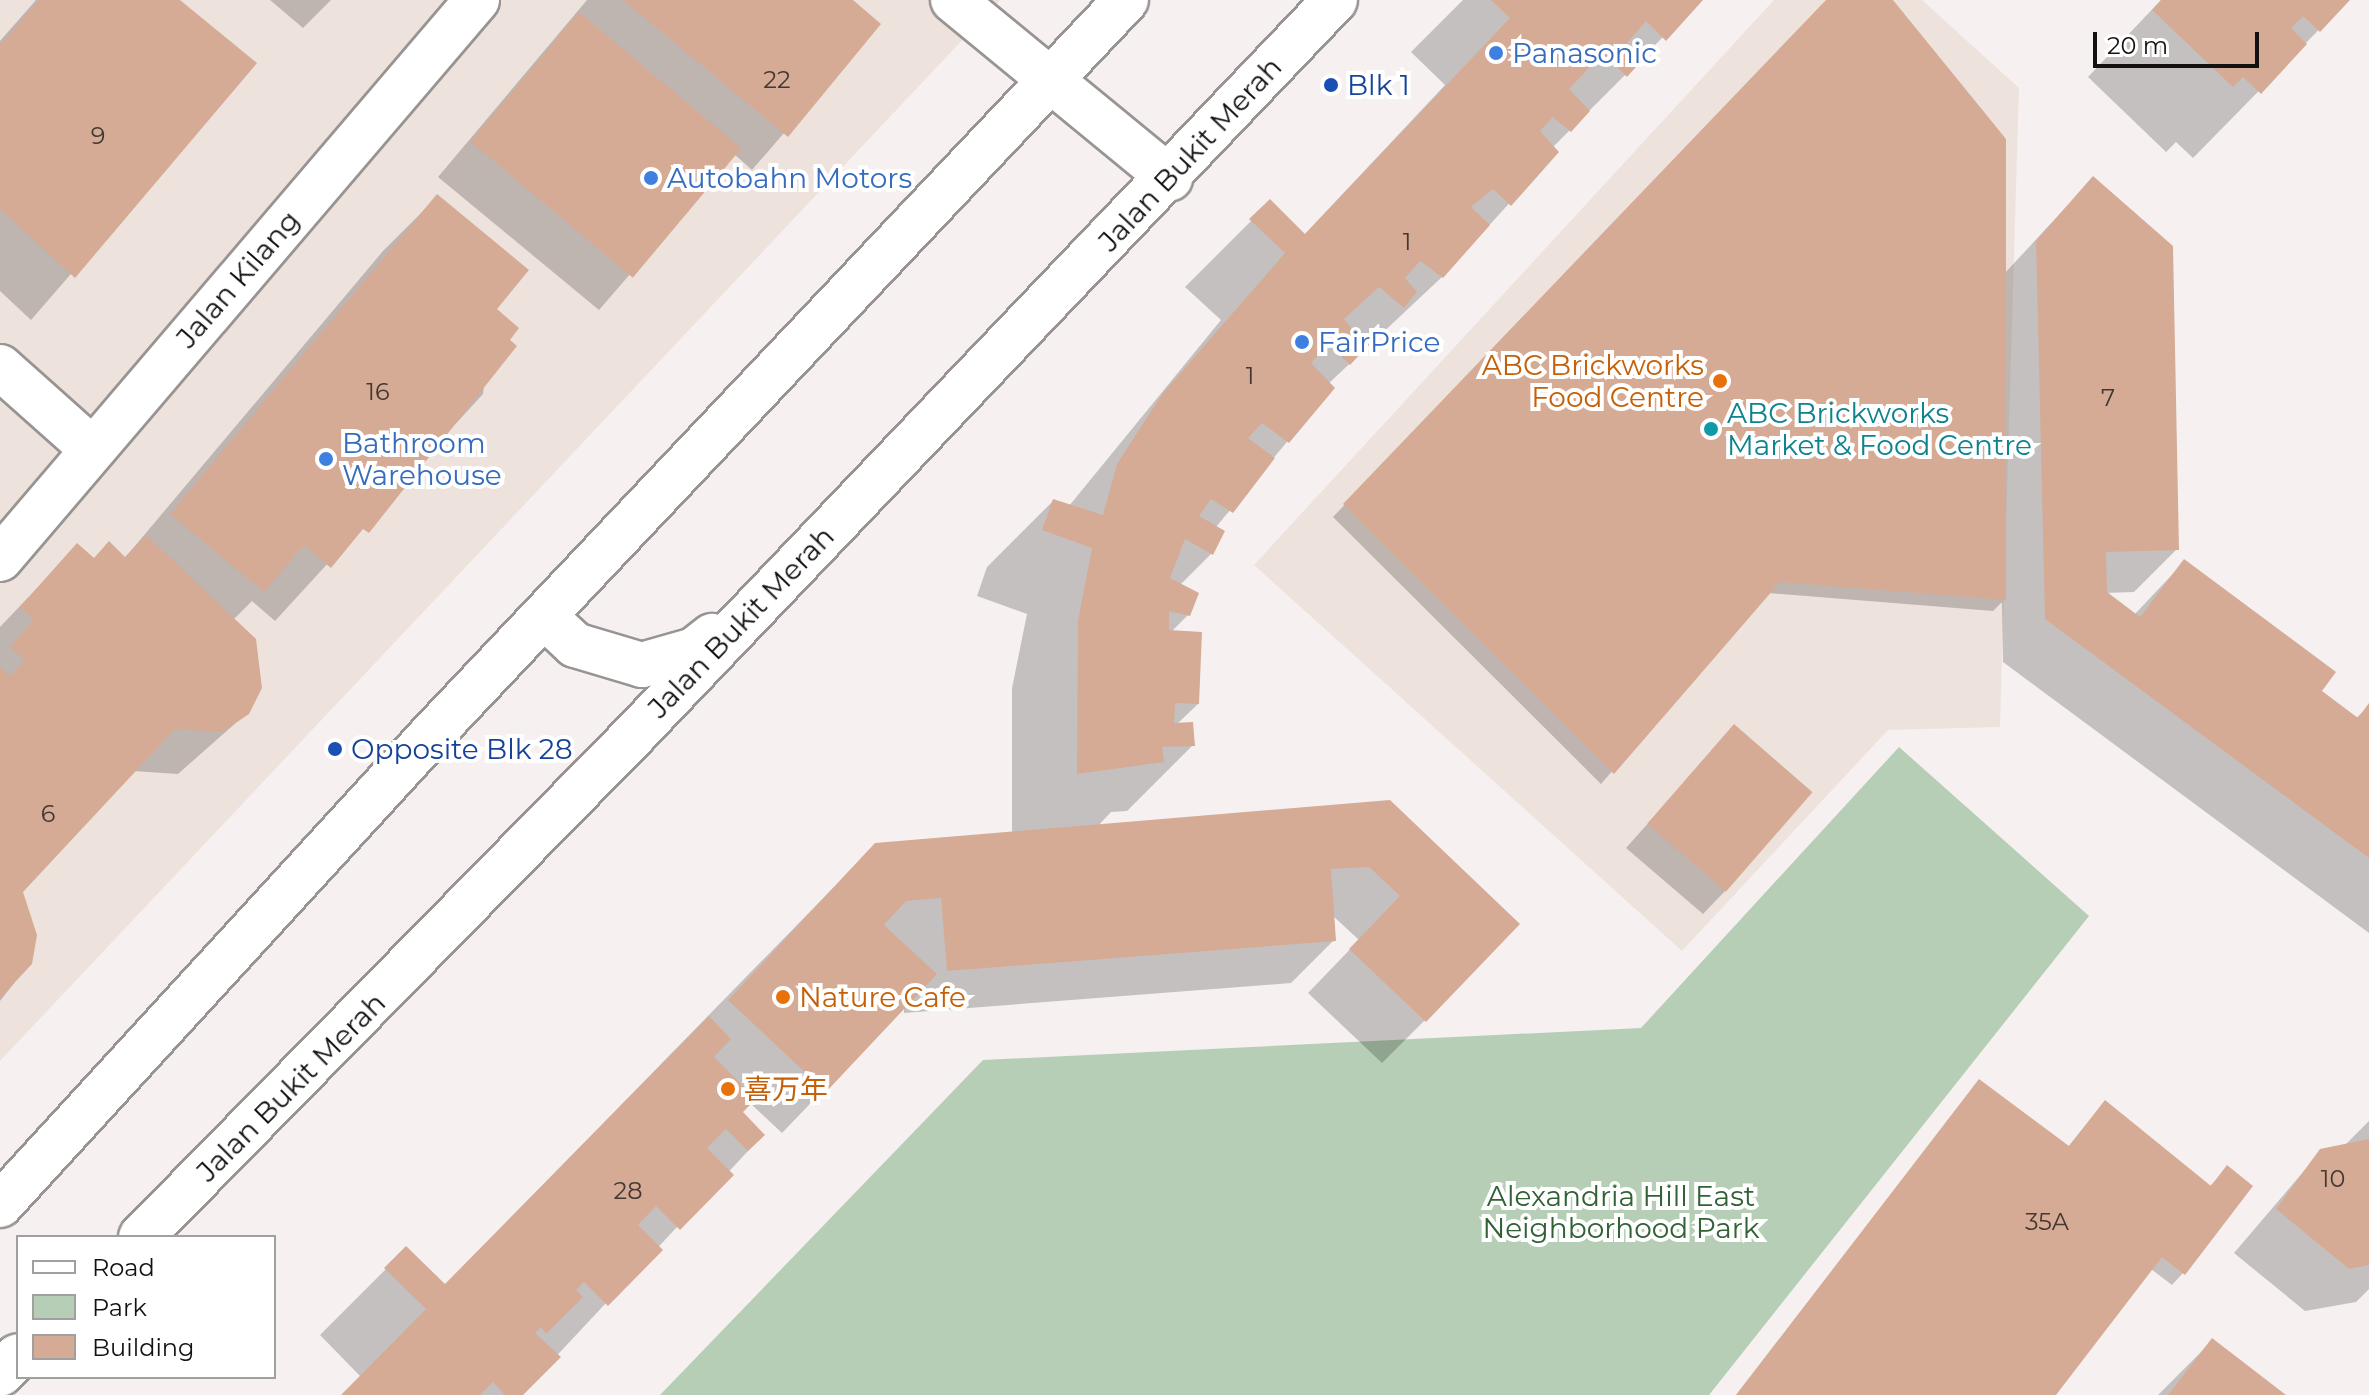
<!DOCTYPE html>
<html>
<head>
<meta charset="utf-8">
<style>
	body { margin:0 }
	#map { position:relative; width:2369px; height:1395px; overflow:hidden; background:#f6f1f0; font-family:Montserrat,"Noto Sans SC",sans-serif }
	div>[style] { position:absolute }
	.built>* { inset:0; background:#eee2dd }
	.green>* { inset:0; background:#b5ceb5 }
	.shadow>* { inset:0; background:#0003 }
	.building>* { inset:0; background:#d5ab96; transform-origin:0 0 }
	.roads { filter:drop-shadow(2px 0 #989492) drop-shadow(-2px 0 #989492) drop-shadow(0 2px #989492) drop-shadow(0 -2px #989492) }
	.street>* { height:44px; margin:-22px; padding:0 22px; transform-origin:22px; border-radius:22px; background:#fff }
	.primary>* { height:44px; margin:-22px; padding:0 22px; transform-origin:22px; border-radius:22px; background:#fff }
	.dots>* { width:22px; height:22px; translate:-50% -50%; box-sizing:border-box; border:4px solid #fff; border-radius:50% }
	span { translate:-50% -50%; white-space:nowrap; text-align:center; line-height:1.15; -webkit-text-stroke:8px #fff; paint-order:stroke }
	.number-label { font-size:24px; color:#443832 }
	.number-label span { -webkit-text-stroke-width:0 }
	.shop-label { font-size:28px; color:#366cbe }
	.left { translate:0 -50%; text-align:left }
	.transit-label { font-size:28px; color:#164399 }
	.street-label { font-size:28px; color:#131211 }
	.food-label { font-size:28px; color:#c56008 }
	.right { translate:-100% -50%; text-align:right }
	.culture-label { font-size:28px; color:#0d838f }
	.park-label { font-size:28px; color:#316135 }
	.legend { position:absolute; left:16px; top:1235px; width:260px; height:144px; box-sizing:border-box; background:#fff; border:2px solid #a1a0a0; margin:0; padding:10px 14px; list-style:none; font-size:24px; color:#131211 }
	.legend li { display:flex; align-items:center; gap:16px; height:40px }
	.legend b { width:40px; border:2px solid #a1a0a0 }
	.scale { position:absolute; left:2093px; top:32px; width:166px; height:36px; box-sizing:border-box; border:4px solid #131211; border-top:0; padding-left:10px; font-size:24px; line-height:28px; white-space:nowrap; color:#131211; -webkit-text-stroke:6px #fff; paint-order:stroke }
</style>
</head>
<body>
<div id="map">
	<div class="built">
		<div style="clip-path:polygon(0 0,1000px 0,0 1061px)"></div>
		<div style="clip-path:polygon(1774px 0,1922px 0,2019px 88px,2000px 727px,1888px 730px,1682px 951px,1254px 565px)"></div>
	</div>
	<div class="green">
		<div style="clip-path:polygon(1899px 747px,2089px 916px,1709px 1395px,660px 1395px,983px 1060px,1641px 1028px)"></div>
	</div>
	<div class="shadow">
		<div style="clip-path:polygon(36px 0,176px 0,254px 63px,31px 320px,0 291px,0 41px)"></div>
		<div style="clip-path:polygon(270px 0,331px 0,303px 28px)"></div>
		<div style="clip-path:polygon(587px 0,850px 0,878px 24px,752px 170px,734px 154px,599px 310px,438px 177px)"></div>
		<div style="clip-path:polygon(1463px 0,1700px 0,1552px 148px,1556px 152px,1442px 277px,1328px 384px,1332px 388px,1216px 527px,1211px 554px,1180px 585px,1188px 615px,1171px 632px,1198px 704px,1177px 724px,1193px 745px,1127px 811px,1111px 812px,1097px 827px,1389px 802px,1425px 1020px,1382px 1063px,1308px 993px,1359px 940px,1332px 915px,1334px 940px,1291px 983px,904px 1013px,904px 1006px,782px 1133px,750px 1103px,740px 1112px,763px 1135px,520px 1395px,343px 1395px,361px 1377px,320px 1335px,406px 1249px,444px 1286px,833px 888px,1012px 834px,1012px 688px,1027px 614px,977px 596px,987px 567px,1053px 501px,1069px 506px,1221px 320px,1185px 287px,1270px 202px,1304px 235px,1445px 85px,1411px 52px)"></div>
		<div style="clip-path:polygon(1828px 0,1889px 0,2004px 274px,2093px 178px,2177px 549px,2134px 592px,2104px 593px,2134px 615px,2184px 562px,2319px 692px,2355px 719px,2369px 706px,2369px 933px,2003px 662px,2002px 602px,1993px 611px,1768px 593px,1601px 784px,1333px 517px)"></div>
		<div style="clip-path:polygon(2161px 0,2348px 0,2193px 158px,2176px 142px,2166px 152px,2088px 77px)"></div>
		<div style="clip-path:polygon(437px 197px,494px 309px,483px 394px,275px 621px,252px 601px,233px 620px,247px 713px,178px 774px,133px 771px,21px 892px,30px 963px,0 1001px,0 627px,77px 546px,93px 560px,124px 559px,383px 251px)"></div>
		<div style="clip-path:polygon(1734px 727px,1726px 890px,1703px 914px,1626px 848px)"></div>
		<div style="clip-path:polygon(1979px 1081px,2067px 1148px,2105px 1102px,2209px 1187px,2227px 1168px,2183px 1273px,2172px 1285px,2151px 1269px,2054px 1395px,1736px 1395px)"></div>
		<div style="clip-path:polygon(2369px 1121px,2369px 1289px,2356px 1302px,2305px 1311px,2234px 1253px,2321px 1151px,2343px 1147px)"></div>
		<div style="clip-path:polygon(2212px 1341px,2283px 1395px,2158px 1395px)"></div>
	</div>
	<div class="building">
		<div style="clip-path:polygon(39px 0,180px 0,257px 63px,75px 278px,0 209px,0 45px)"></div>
		<div style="clip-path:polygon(623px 0,853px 0,881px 24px,788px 137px)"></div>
		<div style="clip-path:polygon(1491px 0,1703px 0,1666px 41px,1646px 21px,1627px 43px,1644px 58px,1627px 77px,1603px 53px,1569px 89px,1590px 111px,1571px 132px,1553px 117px,1540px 131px,1559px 152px,1511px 206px,1493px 189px,1471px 207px,1490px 225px,1443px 278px,1420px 261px,1405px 278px,1417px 292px,1404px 308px,1379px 287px,1344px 319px,1367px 347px,1350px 365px,1328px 344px,1311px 363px,1335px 388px,1289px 443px,1262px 423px,1248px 438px,1275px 458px,1233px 513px,1211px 499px,1199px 516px,1225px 531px,1213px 555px,1185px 539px,1170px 578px,1199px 593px,1190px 616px,1169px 611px,1169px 630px,1202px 632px,1199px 704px,1175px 703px,1174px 723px,1193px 722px,1195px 746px,1162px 747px,1164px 762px,1077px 774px,1078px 621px,1092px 548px,1042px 530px,1053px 499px,1103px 515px,1117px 464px,1163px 393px,1285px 253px,1249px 219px,1270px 199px,1305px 234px,1510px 18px)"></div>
		<div style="clip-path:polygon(1826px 0,1893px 0,2006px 139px,2006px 600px,1780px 582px,1614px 774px,1343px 504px)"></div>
		<div style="clip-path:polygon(2161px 0,2350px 0,2320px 32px,2303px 16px,2291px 28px,2307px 44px,2261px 94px,2243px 77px,2233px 87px,2152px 10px)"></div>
		<div style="left:579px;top:12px;width:212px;height:169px;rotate:40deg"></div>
		<div style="clip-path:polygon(2093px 176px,2173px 246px,2179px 550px,2106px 552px,2107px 592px,2140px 617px,2184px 559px,2336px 672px,2322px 691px,2358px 718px,2369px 703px,2369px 858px,2045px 619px,2036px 241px)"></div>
		<div style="clip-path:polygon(437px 194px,529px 270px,497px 309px,519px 328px,510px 340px,517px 346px,369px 533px,363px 529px,331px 568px,304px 545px,264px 592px,170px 514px)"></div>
		<div style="clip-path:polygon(146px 535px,256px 639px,262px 688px,249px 714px,222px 732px,175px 729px,23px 892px,37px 935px,32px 964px,0 998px,0 667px,10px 676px,25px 660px,10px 647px,34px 620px,20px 607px,77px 543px,94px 558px,109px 541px,125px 557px)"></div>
		<div style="left:1734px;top:724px;width:104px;height:132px;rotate:41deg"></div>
		<div style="clip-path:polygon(1390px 800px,1520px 924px,1426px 1022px,1349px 949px,1400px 896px,1369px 867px,1331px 869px,1336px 941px,947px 971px,941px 898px,906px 901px,884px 925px,937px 974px,826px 1092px,728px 1000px,875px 843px)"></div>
		<div style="clip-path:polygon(709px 1016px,731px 1039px,714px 1057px,756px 1099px,743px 1112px,765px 1135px,748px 1151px,726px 1129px,707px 1148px,734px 1175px,680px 1230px,656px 1206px,638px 1225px,663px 1250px,608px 1306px,584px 1282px,576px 1290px,583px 1297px,546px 1334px,541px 1327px,535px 1333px,561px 1357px,523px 1395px,505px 1395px,493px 1382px,480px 1395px,341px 1395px,426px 1309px,384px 1268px,406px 1246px,445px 1284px)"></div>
		<div style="clip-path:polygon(1979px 1079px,2069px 1146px,2105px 1100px,2211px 1186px,2227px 1165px,2253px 1186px,2185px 1275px,2162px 1257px,2056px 1395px,1736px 1395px)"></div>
		<div style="clip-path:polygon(2369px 1139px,2369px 1265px,2349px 1269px,2276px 1209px,2320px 1149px)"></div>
		<div style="clip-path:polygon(2212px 1338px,2286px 1395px,2168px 1395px)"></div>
	</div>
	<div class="roads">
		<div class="street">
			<div style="left:953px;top:0;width:281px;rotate:39.4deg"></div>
			<div style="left:0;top:367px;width:123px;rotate:41.7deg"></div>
			<div style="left:0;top:559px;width:735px;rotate:-49.53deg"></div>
		</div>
		<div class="primary">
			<div style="left:545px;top:617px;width:41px;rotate:43deg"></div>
			<div style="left:575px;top:645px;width:70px;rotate:16.6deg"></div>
			<div style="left:642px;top:665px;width:54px;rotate:-16.1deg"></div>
			<div style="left:694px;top:650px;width:23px;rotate:-38deg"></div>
			<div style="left:0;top:1205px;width:636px;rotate:-47.48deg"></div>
			<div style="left:430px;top:736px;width:1013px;rotate:-46.6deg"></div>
			<div style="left:141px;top:1237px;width:702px;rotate:-45.52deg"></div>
			<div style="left:633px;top:736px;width:1017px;rotate:-46.35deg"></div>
			<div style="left:0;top:1374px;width:25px;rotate:-45deg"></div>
		</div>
	</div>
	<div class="dots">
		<div style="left:1496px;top:53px;background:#3f7fe0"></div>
		<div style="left:1331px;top:85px;background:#1a4fb4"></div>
		<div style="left:651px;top:178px;background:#3f7fe0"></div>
		<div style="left:1302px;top:342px;background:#3f7fe0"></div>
		<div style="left:1720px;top:381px;background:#e8710a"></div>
		<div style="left:1711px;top:429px;background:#0f9aa8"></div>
		<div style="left:326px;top:459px;background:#3f7fe0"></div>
		<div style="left:335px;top:749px;background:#1a4fb4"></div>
		<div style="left:783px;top:997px;background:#e8710a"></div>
		<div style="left:728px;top:1089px;background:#e8710a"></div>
	</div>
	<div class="number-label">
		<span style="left:777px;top:80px">22</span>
		<span style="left:98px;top:136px">9</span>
		<span style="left:1407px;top:242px">1</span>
		<span style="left:1250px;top:376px">1</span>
		<span style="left:378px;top:392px">16</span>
		<span style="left:2108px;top:398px">7</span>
		<span style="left:48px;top:814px">6</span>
		<span style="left:2333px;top:1179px">10</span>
		<span style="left:628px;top:1191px">28</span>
		<span style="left:2047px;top:1222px">35A</span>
	</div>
	<div class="shop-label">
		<span class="left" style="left:1512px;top:53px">Panasonic</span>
		<span class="left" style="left:667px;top:178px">Autobahn Motors</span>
		<span class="left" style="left:1318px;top:342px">FairPrice</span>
		<span class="left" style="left:342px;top:459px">Bathroom<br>Warehouse</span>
	</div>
	<div class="transit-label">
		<span class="left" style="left:1347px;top:85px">Blk 1</span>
		<span class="left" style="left:351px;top:749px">Opposite Blk 28</span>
	</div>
	<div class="street-label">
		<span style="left:1190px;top:154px;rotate:-47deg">Jalan Bukit Merah</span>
		<span style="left:238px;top:279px;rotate:-49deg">Jalan Kilang</span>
		<span style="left:741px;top:622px;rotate:-46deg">Jalan Bukit Merah</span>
		<span style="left:291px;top:1087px;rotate:-45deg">Jalan Bukit Merah</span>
	</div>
	<div class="food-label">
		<span class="right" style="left:1704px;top:381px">ABC Brickworks<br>Food Centre</span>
		<span class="left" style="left:799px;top:997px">Nature Cafe</span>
		<span class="left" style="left:744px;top:1089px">喜万年</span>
	</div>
	<div class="culture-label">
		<span class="left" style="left:1727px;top:429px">ABC Brickworks<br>Market &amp; Food Centre</span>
	</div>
	<div class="park-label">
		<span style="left:1621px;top:1212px">Alexandria Hill East<br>Neighborhood Park</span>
	</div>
	<ul class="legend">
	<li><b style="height:10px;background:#fff"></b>Road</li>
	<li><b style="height:22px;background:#b5ceb5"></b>Park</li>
	<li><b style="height:22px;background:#d5ab96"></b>Building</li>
	</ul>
	<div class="scale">20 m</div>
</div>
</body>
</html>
